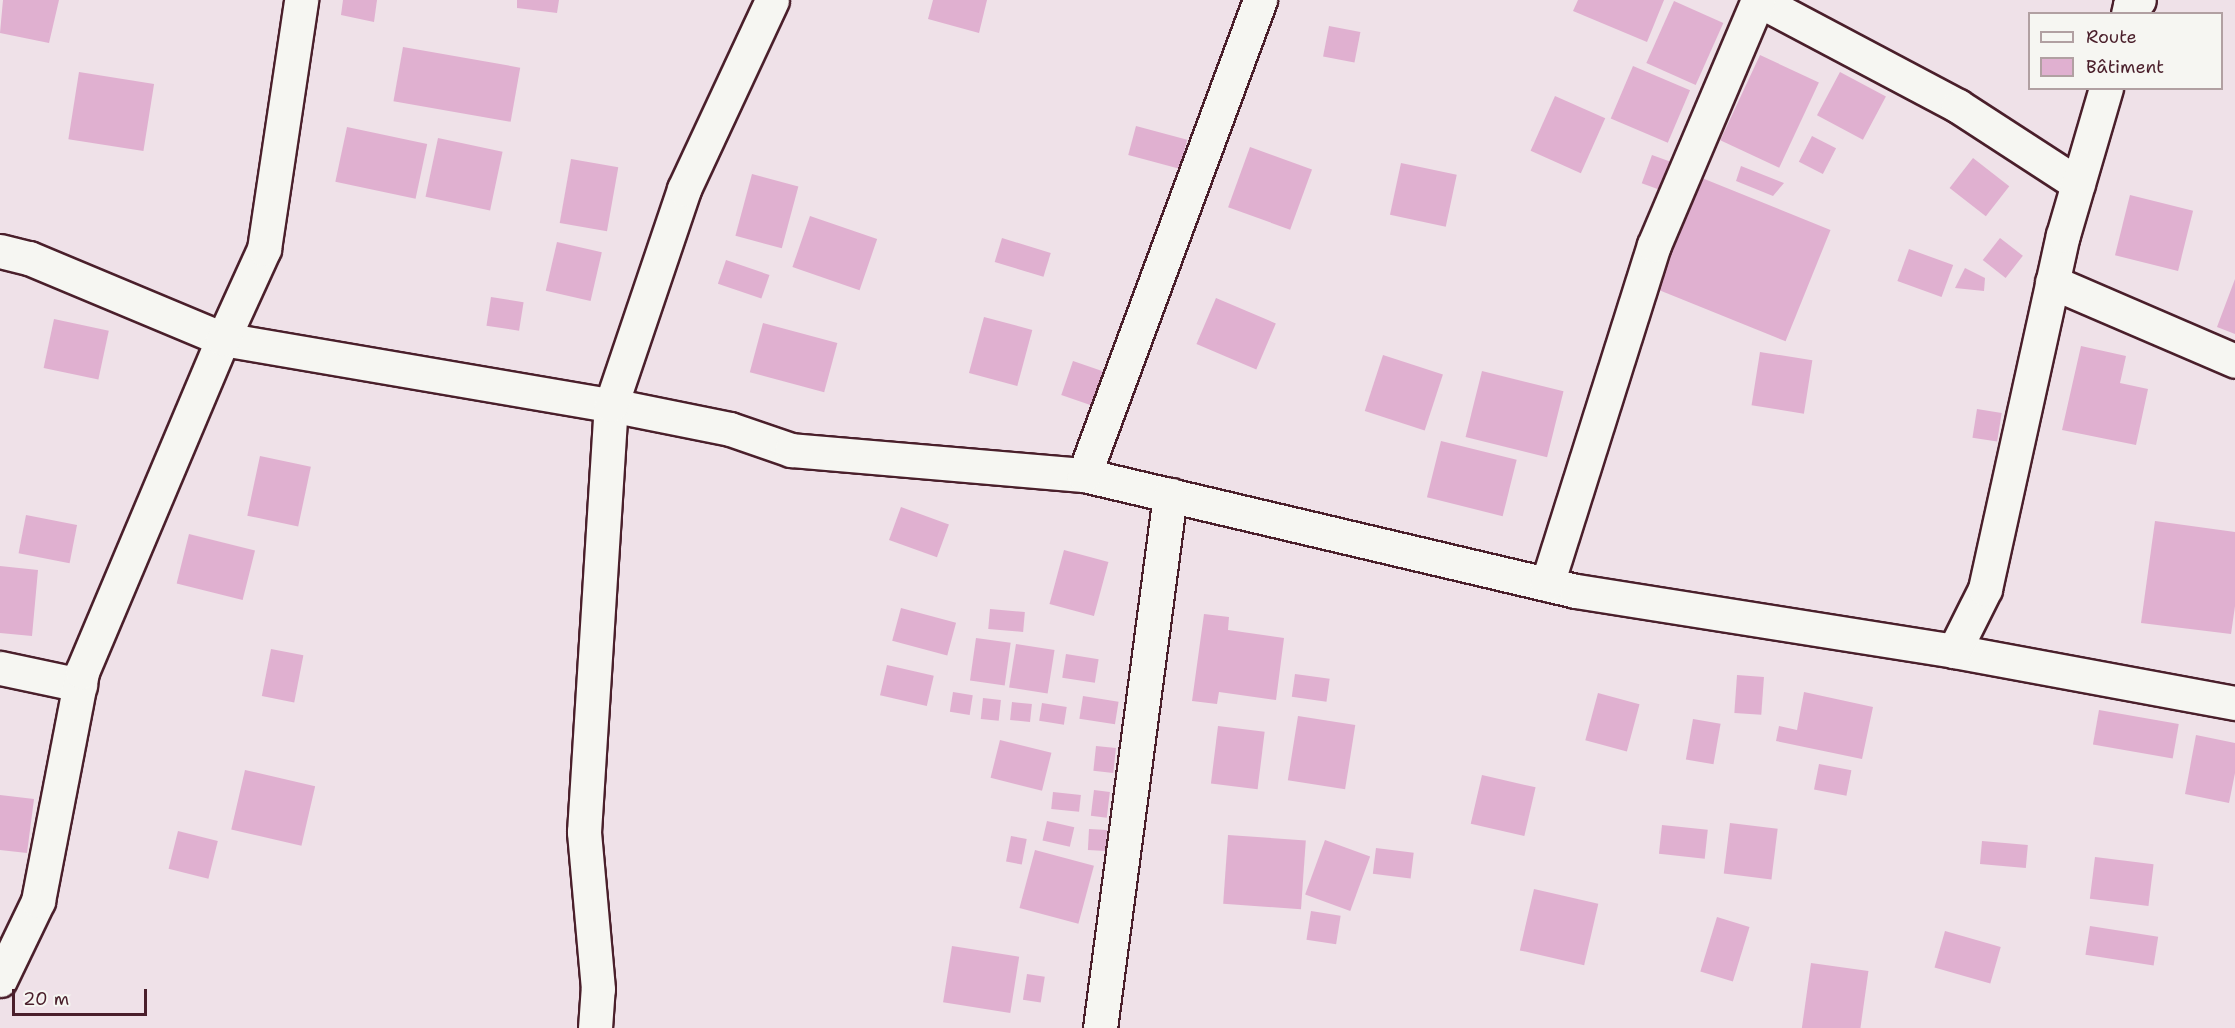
<!DOCTYPE html>
<html>
<head>
<meta charset="utf-8">
<style>
	body { margin:0 }
	#map { position:relative; width:2235px; height:1028px; overflow:hidden; background:#efe1e8; font-family:"Shantell Sans",sans-serif }
	div>[style] { position:absolute }
	.building>* { inset:0; background:#e0b0d0; transform-origin:0 0 }
	.roads { filter:drop-shadow(2px 0 #4a1f2b) drop-shadow(-2px 0 #4a1f2b) drop-shadow(0 2px #4a1f2b) drop-shadow(0 -2px #4a1f2b) }
	.street>* { height:33px; margin:-16.5px; padding:0 16.5px; transform-origin:16.5px; border-radius:16.5px; background:#f6f6f2 }
	span { translate:-50% -50%; white-space:nowrap; text-align:center; line-height:1.15; -webkit-text-stroke:6px #f6f6f2; paint-order:stroke }
	.legend { position:absolute; left:2028px; top:12px; width:195px; height:78px; box-sizing:border-box; background:#f6f6f2; border:2px solid #b1a0a2; margin:0; padding:8px 10px; list-style:none; font-size:18px; color:#4a1f2b }
	.legend li { display:flex; align-items:center; gap:12px; height:30px }
	.legend b { width:30px; border:2px solid #b1a0a2 }
	.scale { position:absolute; left:12px; top:989px; width:135px; height:27px; box-sizing:border-box; border:3px solid #4a1f2b; border-top:0; padding-left:8px; font-size:18px; line-height:21px; white-space:nowrap; color:#4a1f2b; -webkit-text-stroke:4px #f6f6f2; paint-order:stroke }
</style>
</head>
<body>
<div id="map">
	<div class="building">
		<div style="clip-path:polygon(3px 0,59px 0,49px 43px,0 33px)"></div>
		<div style="clip-path:polygon(343px 0,377px 0,374px 22px,341px 15px)"></div>
		<div style="clip-path:polygon(517px 0,559px 0,557px 13px,517px 8px)"></div>
		<div style="clip-path:polygon(933px 0,987px 0,979px 33px,928px 19px)"></div>
		<div style="clip-path:polygon(1578px 0,1664px 0,1647px 42px,1573px 11px)"></div>
		<div style="left:1674px;top:1px;width:54px;height:68px;rotate:24deg"></div>
		<div style="left:1329px;top:26px;width:32px;height:31px;rotate:11deg"></div>
		<div style="left:403px;top:47px;width:119px;height:55px;rotate:10deg"></div>
		<div style="left:1760px;top:55px;width:65px;height:94px;rotate:25deg"></div>
		<div style="left:1633px;top:66px;width:62px;height:57px;rotate:23deg"></div>
		<div style="left:79px;top:72px;width:76px;height:68px;rotate:9deg"></div>
		<div style="left:1840px;top:72px;width:52px;height:49px;rotate:28deg"></div>
		<div style="left:1555px;top:96px;width:55px;height:60px;rotate:24deg"></div>
		<div style="left:1136px;top:126px;width:53px;height:30px;rotate:15deg"></div>
		<div style="left:347px;top:127px;width:82px;height:56px;rotate:12deg"></div>
		<div style="left:1812px;top:136px;width:27px;height:29px;rotate:27deg"></div>
		<div style="left:438px;top:138px;width:66px;height:60px;rotate:12deg"></div>
		<div style="left:1250px;top:147px;width:66px;height:64px;rotate:20deg"></div>
		<div style="left:1652px;top:155px;width:33px;height:30px;rotate:20deg"></div>
		<div style="left:1973px;top:158px;width:46px;height:38px;rotate:38deg"></div>
		<div style="left:571px;top:159px;width:48px;height:65px;rotate:10deg"></div>
		<div style="left:1401px;top:163px;width:57px;height:53px;rotate:12deg"></div>
		<div style="clip-path:polygon(1741px 166px,1784px 183px,1773px 196px,1736px 181px)"></div>
		<div style="left:752px;top:174px;width:48px;height:64px;rotate:15deg"></div>
		<div style="left:1697px;top:176px;width:144px;height:120px;rotate:22deg"></div>
		<div style="left:2130px;top:195px;width:65px;height:62px;rotate:14deg"></div>
		<div style="left:810px;top:216px;width:71px;height:54px;rotate:19deg"></div>
		<div style="left:1002px;top:238px;width:51px;height:25px;rotate:17deg"></div>
		<div style="left:2000px;top:238px;width:29px;height:28px;rotate:38deg"></div>
		<div style="left:557px;top:242px;width:46px;height:50px;rotate:13deg"></div>
		<div style="left:1909px;top:249px;width:47px;height:34px;rotate:20deg"></div>
		<div style="left:726px;top:260px;width:46px;height:25px;rotate:19deg"></div>
		<div style="clip-path:polygon(1965px 268px,1985px 278px,1984px 291px,1955px 288px)"></div>
		<div style="clip-path:polygon(2235px 279px,2235px 334px,2217px 327px)"></div>
		<div style="left:491px;top:297px;width:33px;height:29px;rotate:9deg"></div>
		<div style="left:1216px;top:298px;width:65px;height:50px;rotate:23deg"></div>
		<div style="left:984px;top:317px;width:50px;height:58px;rotate:15deg"></div>
		<div style="left:54px;top:319px;width:56px;height:50px;rotate:12deg"></div>
		<div style="left:763px;top:323px;width:77px;height:51px;rotate:15deg"></div>
		<div style="clip-path:polygon(2081px 346px,2126px 356px,2120px 383px,2148px 389px,2136px 445px,2062px 430px)"></div>
		<div style="left:1760px;top:352px;width:53px;height:54px;rotate:9deg"></div>
		<div style="left:1383px;top:355px;width:63px;height:59px;rotate:18deg"></div>
		<div style="left:1073px;top:361px;width:40px;height:36px;rotate:19deg"></div>
		<div style="left:1482px;top:371px;width:84px;height:68px;rotate:14deg"></div>
		<div style="left:1977px;top:409px;width:25px;height:29px;rotate:9deg"></div>
		<div style="left:1441px;top:441px;width:78px;height:58px;rotate:14deg"></div>
		<div style="left:260px;top:456px;width:52px;height:61px;rotate:12deg"></div>
		<div style="left:901px;top:507px;width:51px;height:35px;rotate:20deg"></div>
		<div style="left:26px;top:515px;width:52px;height:39px;rotate:11deg"></div>
		<div style="clip-path:polygon(2155px 521px,2235px 532px,2235px 606px,2231px 634px,2141px 623px)"></div>
		<div style="left:189px;top:534px;width:68px;height:51px;rotate:14deg"></div>
		<div style="left:1064px;top:550px;width:46px;height:56px;rotate:15deg"></div>
		<div style="clip-path:polygon(0 566px,38px 570px,32px 636px,0 633px)"></div>
		<div style="left:901px;top:608px;width:57px;height:34px;rotate:15deg"></div>
		<div style="left:990px;top:609px;width:35px;height:20px;rotate:5deg"></div>
		<div style="clip-path:polygon(1204px 614px,1229px 617px,1228px 630px,1284px 638px,1276px 700px,1219px 692px,1217px 704px,1192px 701px)"></div>
		<div style="left:976px;top:638px;width:35px;height:43px;rotate:8deg"></div>
		<div style="left:1016px;top:644px;width:39px;height:44px;rotate:9deg"></div>
		<div style="left:271px;top:649px;width:33px;height:48px;rotate:11deg"></div>
		<div style="left:1066px;top:654px;width:33px;height:24px;rotate:9deg"></div>
		<div style="left:887px;top:665px;width:48px;height:31px;rotate:13deg"></div>
		<div style="left:1295px;top:674px;width:35px;height:23px;rotate:8deg"></div>
		<div style="left:1737px;top:675px;width:27px;height:38px;rotate:4deg"></div>
		<div style="left:953px;top:692px;width:20px;height:20px;rotate:9deg"></div>
		<div style="clip-path:polygon(1804px 692px,1873px 707px,1862px 759px,1776px 741px,1779px 726px,1797px 730px)"></div>
		<div style="left:1598px;top:693px;width:43px;height:49px;rotate:15deg"></div>
		<div style="left:1083px;top:696px;width:36px;height:23px;rotate:9deg"></div>
		<div style="left:983px;top:698px;width:18px;height:21px;rotate:6deg"></div>
		<div style="left:1012px;top:702px;width:20px;height:18px;rotate:6deg"></div>
		<div style="left:1042px;top:703px;width:25px;height:18px;rotate:9deg"></div>
		<div style="left:2099px;top:710px;width:81px;height:35px;rotate:10deg"></div>
		<div style="left:1298px;top:716px;width:58px;height:65px;rotate:9deg"></div>
		<div style="left:1693px;top:719px;width:28px;height:41px;rotate:10deg"></div>
		<div style="left:1218px;top:726px;width:47px;height:58px;rotate:7deg"></div>
		<div style="clip-path:polygon(2196px 735px,2235px 743px,2235px 773px,2229px 803px,2185px 794px)"></div>
		<div style="left:1000px;top:740px;width:53px;height:39px;rotate:14deg"></div>
		<div style="left:1096px;top:746px;width:20px;height:25px;rotate:6deg"></div>
		<div style="left:1819px;top:764px;width:33px;height:26px;rotate:11deg"></div>
		<div style="left:245px;top:770px;width:72px;height:61px;rotate:13deg"></div>
		<div style="left:1482px;top:775px;width:55px;height:50px;rotate:13deg"></div>
		<div style="left:1094px;top:790px;width:16px;height:26px;rotate:7deg"></div>
		<div style="left:1053px;top:792px;width:28px;height:17px;rotate:6deg"></div>
		<div style="clip-path:polygon(0 795px,34px 799px,27px 853px,0 850px)"></div>
		<div style="left:1047px;top:821px;width:28px;height:20px;rotate:13deg"></div>
		<div style="left:1730px;top:823px;width:48px;height:51px;rotate:7deg"></div>
		<div style="left:1662px;top:825px;width:46px;height:29px;rotate:6deg"></div>
		<div style="left:1089px;top:829px;width:18px;height:21px;rotate:3deg"></div>
		<div style="left:178px;top:831px;width:41px;height:39px;rotate:14deg"></div>
		<div style="left:1228px;top:835px;width:78px;height:69px;rotate:4deg"></div>
		<div style="left:1011px;top:836px;width:16px;height:26px;rotate:11deg"></div>
		<div style="left:1325px;top:840px;width:48px;height:58px;rotate:20deg"></div>
		<div style="left:1982px;top:841px;width:46px;height:23px;rotate:5deg"></div>
		<div style="left:1376px;top:848px;width:38px;height:26px;rotate:7deg"></div>
		<div style="left:1035px;top:850px;width:61px;height:60px;rotate:15deg"></div>
		<div style="left:2095px;top:857px;width:59px;height:42px;rotate:7deg"></div>
		<div style="left:1534px;top:889px;width:66px;height:63px;rotate:13deg"></div>
		<div style="left:1311px;top:911px;width:30px;height:29px;rotate:9deg"></div>
		<div style="left:1717px;top:917px;width:34px;height:57px;rotate:17deg"></div>
		<div style="left:2090px;top:926px;width:69px;height:29px;rotate:9deg"></div>
		<div style="left:1945px;top:931px;width:58px;height:38px;rotate:16deg"></div>
		<div style="left:952px;top:946px;width:68px;height:57px;rotate:9deg"></div>
		<div style="left:1811px;top:963px;width:58px;height:66px;rotate:8deg"></div>
		<div style="left:1027px;top:974px;width:18px;height:26px;rotate:9deg"></div>
	</div>
	<div class="roads">
		<div class="street">
			<div style="left:1758px;top:0;width:226px;rotate:27.9deg"></div>
			<div style="left:1958px;top:106px;width:143px;rotate:33deg"></div>
			<div style="left:2128px;top:14px;width:9px;rotate:-77deg"></div>
			<div style="left:2130px;top:5px;width:10px;rotate:-29deg"></div>
			<div style="left:0;top:251px;width:30px;rotate:14deg"></div>
			<div style="left:29px;top:258px;width:210px;rotate:22.7deg"></div>
			<div style="left:223px;top:339px;width:394px;rotate:9.7deg"></div>
			<div style="left:611px;top:405px;width:121px;rotate:11.4deg"></div>
			<div style="left:730px;top:429px;width:65px;rotate:19deg"></div>
			<div style="left:791px;top:450px;width:294px;rotate:4.9deg"></div>
			<div style="left:1084px;top:475px;width:505px;rotate:13.27deg"></div>
			<div style="left:1576px;top:591px;width:383px;rotate:9deg"></div>
			<div style="left:1954px;top:651px;width:286px;rotate:10.5deg"></div>
			<div style="left:2052px;top:282px;width:199px;rotate:23.3deg"></div>
			<div style="left:1084px;top:475px;width:507px;rotate:-69.67deg"></div>
			<div style="left:1547px;top:584px;width:355px;rotate:-72.5deg"></div>
			<div style="left:1654px;top:245px;width:266px;rotate:-67deg"></div>
			<div style="left:1954px;top:651px;width:69px;rotate:-63.4deg"></div>
			<div style="left:1985px;top:589px;width:362px;rotate:-77.6deg"></div>
			<div style="left:2063px;top:235px;width:153px;rotate:-73.7deg"></div>
			<div style="left:0;top:668px;width:82px;rotate:12deg"></div>
			<div style="left:0;top:980px;width:88px;rotate:-64.3deg"></div>
			<div style="left:38px;top:901px;width:233px;rotate:-79.1deg"></div>
			<div style="left:82px;top:672px;width:362px;rotate:-67.1deg"></div>
			<div style="left:223px;top:339px;width:99px;rotate:-65.5deg"></div>
			<div style="left:264px;top:249px;width:252px;rotate:-81.5deg"></div>
			<div style="left:595px;top:1028px;width:39px;rotate:-86deg"></div>
			<div style="left:598px;top:989px;width:158px;rotate:-95.1deg"></div>
			<div style="left:584px;top:832px;width:428px;rotate:-86.4deg"></div>
			<div style="left:611px;top:405px;width:228px;rotate:-71.3deg"></div>
			<div style="left:684px;top:189px;width:208px;rotate:-65deg"></div>
			<div style="left:1100px;top:1028px;width:538px;rotate:-82.52deg"></div>
		</div>
	</div>
	<ul class="legend">
	<li><b style="height:8px;background:#f6f6f2"></b>Route</li>
	<li><b style="height:16px;background:#e0b0d0"></b>Bâtiment</li>
	</ul>
	<div class="scale">20 m</div>
</div>
</body>
</html>
